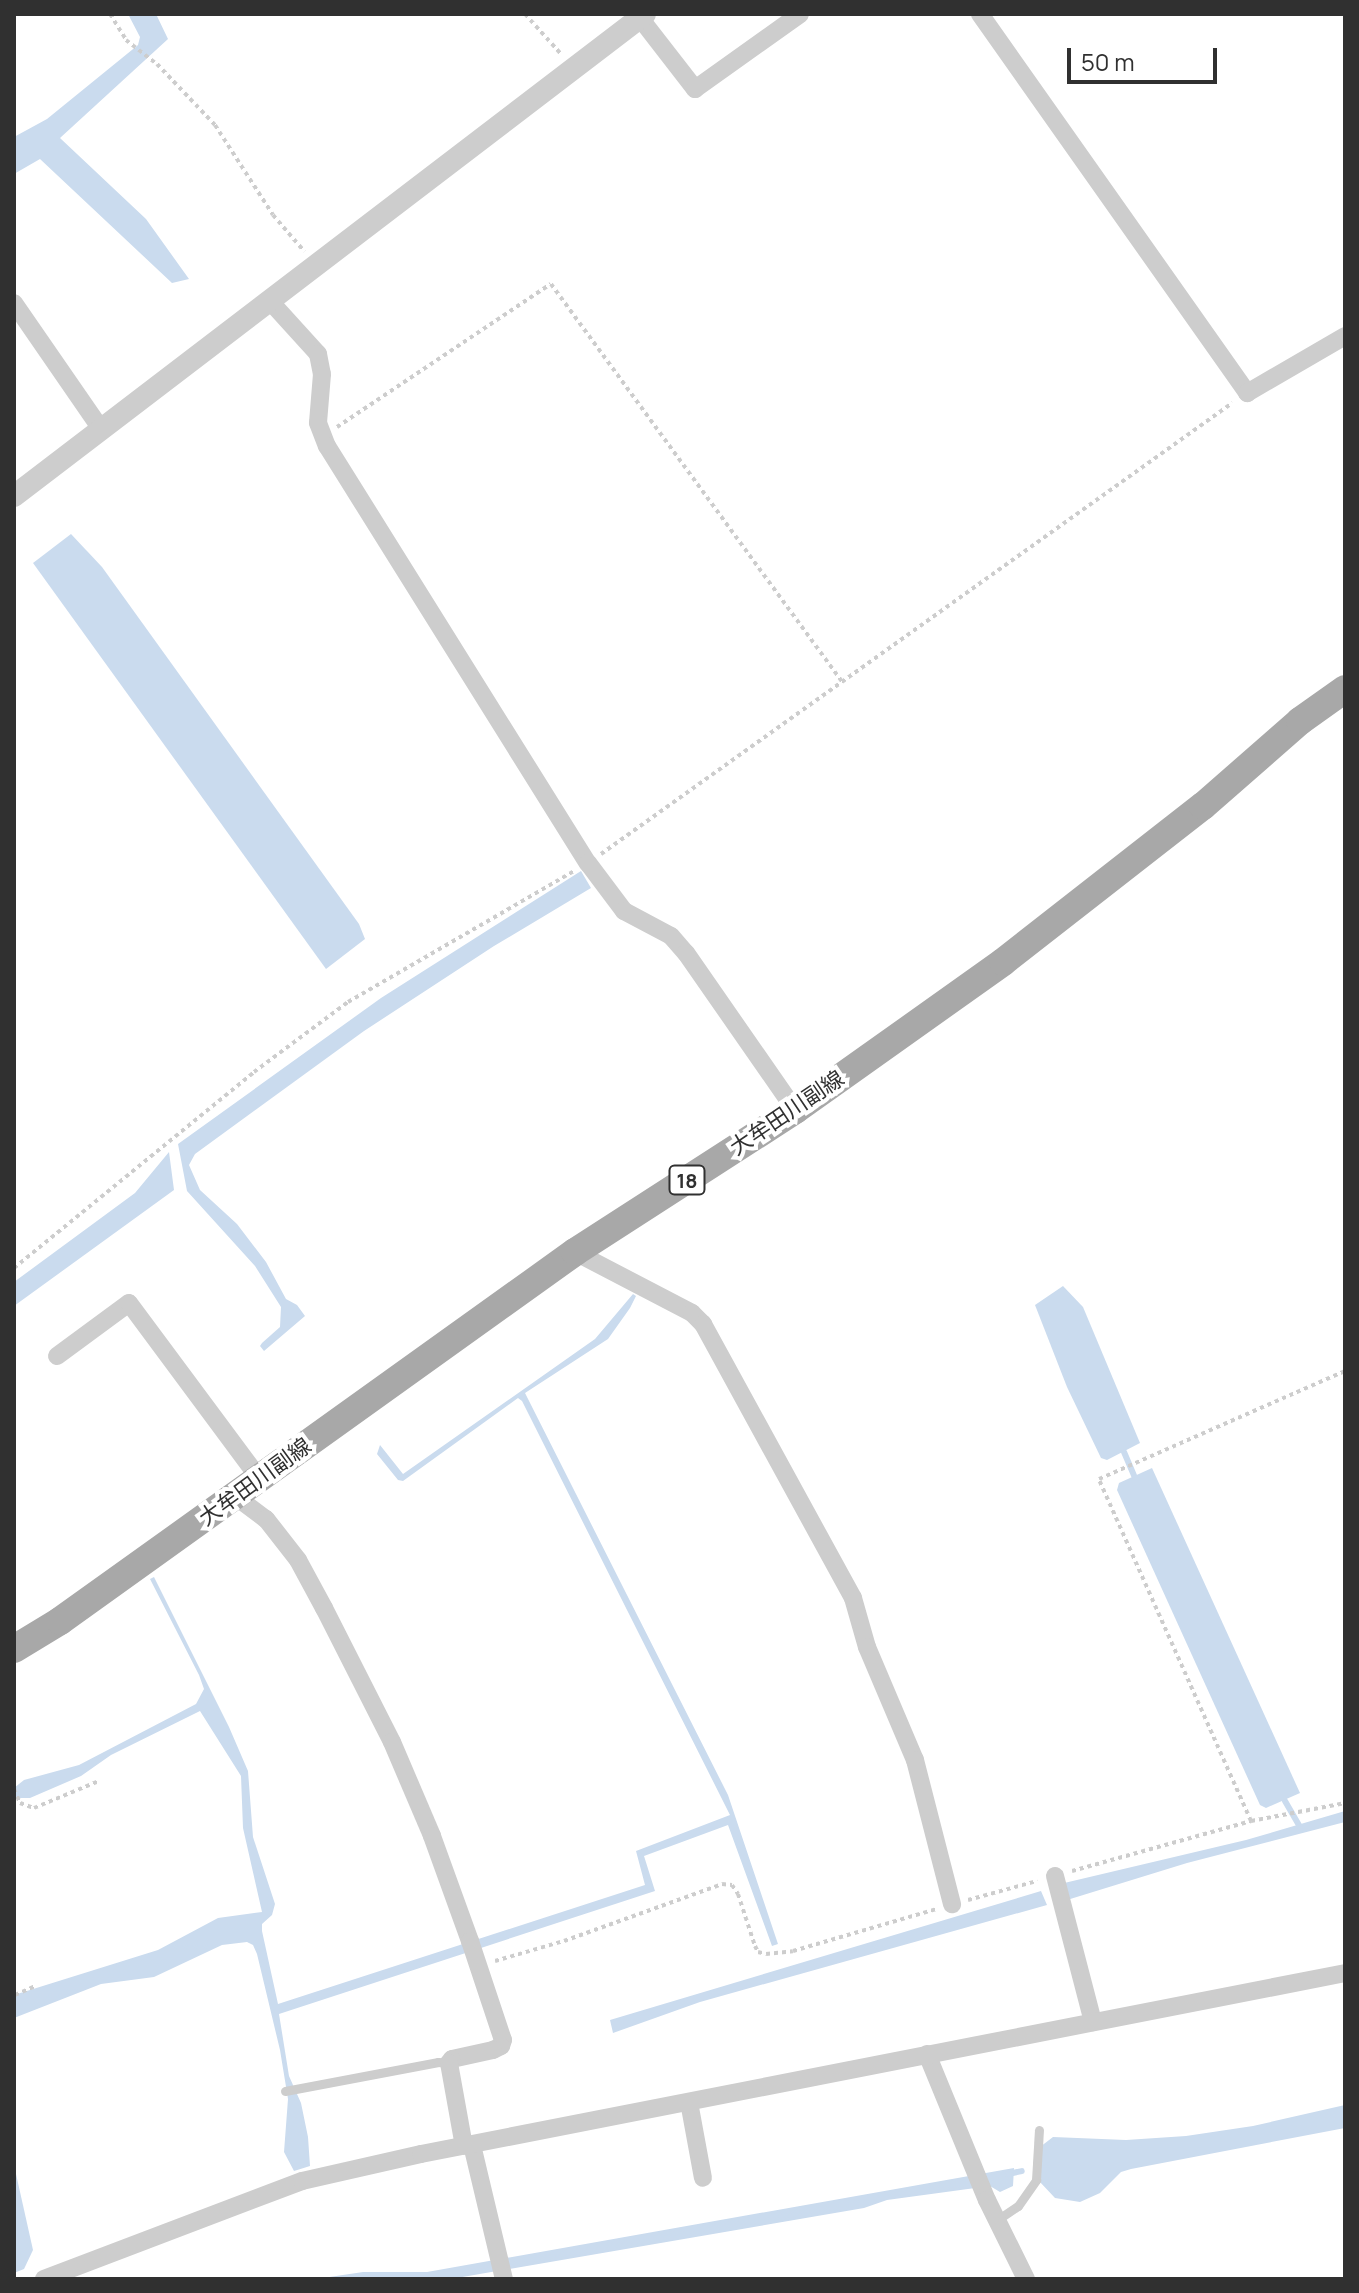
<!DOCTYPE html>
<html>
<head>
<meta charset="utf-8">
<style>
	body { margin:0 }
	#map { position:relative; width:1359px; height:2293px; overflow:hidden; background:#fff; font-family:Manrope,"Noto Sans JP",sans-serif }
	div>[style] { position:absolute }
	.water>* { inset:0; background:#cadbee }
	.stream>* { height:6px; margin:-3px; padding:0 3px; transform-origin:3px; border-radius:3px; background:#cadbee }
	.path>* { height:4px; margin-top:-2px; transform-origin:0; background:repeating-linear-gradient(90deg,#cdcdcd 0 4px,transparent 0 8px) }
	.service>* { height:9px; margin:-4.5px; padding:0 4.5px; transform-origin:4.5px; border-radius:4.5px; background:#cdcdcd }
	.minor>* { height:18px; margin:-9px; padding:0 9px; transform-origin:9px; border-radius:9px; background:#cdcdcd }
	.tertiary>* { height:22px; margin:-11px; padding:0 11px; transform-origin:11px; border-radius:11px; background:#cdcdcd }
	.primary>* { height:28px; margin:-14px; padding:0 14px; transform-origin:14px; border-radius:14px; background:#a8a8a8 }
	span { translate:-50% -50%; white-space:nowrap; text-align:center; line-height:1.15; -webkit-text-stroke:8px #fff; paint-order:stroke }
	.shield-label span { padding:2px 6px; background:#fff; border:2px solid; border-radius:6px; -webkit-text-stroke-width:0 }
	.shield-label { font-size:20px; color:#303030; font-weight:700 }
	.street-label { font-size:22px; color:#303030 }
	.frame { position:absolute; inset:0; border:16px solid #303030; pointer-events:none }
	.scale { position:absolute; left:1067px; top:48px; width:150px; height:36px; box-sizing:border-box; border:4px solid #303030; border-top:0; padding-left:10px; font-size:24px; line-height:28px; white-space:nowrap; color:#303030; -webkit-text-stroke:6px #fff; paint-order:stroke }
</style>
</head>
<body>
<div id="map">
	<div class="water">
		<div style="clip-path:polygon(128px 14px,156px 14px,168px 39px,60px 138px,146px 219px,189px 279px,172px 283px,40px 159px,14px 174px,14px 137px,47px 119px,138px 45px,140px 37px)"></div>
		<div style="clip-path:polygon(71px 534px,102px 567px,359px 924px,365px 939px,326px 969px,33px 563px)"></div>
		<div style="clip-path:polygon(581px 871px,591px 888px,494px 946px,364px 1031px,195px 1154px,189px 1165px,200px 1190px,237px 1224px,266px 1262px,286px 1299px,297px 1305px,305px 1316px,264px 1351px,260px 1346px,262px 1343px,280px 1327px,281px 1307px,255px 1266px,187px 1191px,178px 1144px,381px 998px)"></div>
		<div style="clip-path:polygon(169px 1152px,174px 1190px,14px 1306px,14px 1282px,135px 1193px)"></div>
		<div style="clip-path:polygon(1063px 1286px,1083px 1307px,1140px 1443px,1107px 1460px,1101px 1458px,1067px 1387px,1035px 1305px)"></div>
		<div style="clip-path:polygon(633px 1294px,636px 1296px,630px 1308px,608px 1339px,525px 1393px,728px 1795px,778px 1944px,772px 1946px,728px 1825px,644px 1856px,655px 1891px,279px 2014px,289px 2076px,301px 2103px,308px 2137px,310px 2166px,294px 2171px,284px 2152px,288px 2099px,280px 2050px,257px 1954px,253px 1945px,247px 1942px,222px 1945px,154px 1977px,101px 1984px,14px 2018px,14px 1995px,158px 1950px,218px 1918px,262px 1912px,243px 1828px,241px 1776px,200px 1711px,111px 1755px,81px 1776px,30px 1798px,14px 1798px,14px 1788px,24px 1780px,79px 1765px,196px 1704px,204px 1689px,199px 1675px,150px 1579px,154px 1577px,229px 1727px,248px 1771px,253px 1837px,275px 1904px,272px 1915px,262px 1924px,262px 1931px,278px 2004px,645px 1885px,636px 1851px,730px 1815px,522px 1401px,518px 1398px,403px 1481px,398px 1480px,377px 1454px,380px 1445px,403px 1474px,595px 1339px)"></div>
		<div style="clip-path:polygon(1152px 1468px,1300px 1793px,1266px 1808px,1260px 1805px,1117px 1490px,1119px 1483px)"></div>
		<div style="clip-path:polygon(1345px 1811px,1345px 1822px,1187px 1863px,1067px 1900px,1060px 1884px,1246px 1840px)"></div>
		<div style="clip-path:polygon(1041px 1891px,1047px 1905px,700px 2002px,613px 2033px,610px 2020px)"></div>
		<div style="clip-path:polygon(1345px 2105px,1345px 2128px,1131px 2169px,1121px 2172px,1100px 2193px,1080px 2202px,1055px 2198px,1039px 2181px,1040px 2147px,1053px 2137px,1126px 2140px,1186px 2136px,1253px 2126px)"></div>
		<div style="clip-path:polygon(14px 2165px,33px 2250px,24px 2269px,14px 2273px)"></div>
		<div style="clip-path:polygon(1014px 2168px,1013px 2186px,1000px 2192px,990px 2186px,887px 2200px,864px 2208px,451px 2279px,316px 2279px,363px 2272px,427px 2272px)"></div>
	</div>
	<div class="stream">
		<div style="left:1124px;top:1452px;width:26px;rotate:67deg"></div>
		<div style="left:1285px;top:1801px;width:28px;rotate:60deg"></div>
		<div style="left:1008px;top:2174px;width:14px;rotate:-12deg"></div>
	</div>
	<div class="path">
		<div style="left:110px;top:14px;width:31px;rotate:58deg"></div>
		<div style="left:126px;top:40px;width:39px;rotate:38deg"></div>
		<div style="left:157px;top:64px;width:84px;rotate:46.4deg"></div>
		<div style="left:215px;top:125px;width:107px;rotate:57.2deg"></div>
		<div style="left:273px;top:215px;width:48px;rotate:49.3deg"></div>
		<div style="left:525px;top:14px;width:54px;rotate:48deg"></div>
		<div style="left:337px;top:427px;width:257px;rotate:-33.8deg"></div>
		<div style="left:551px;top:284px;width:494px;rotate:53.8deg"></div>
		<div style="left:601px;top:854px;width:776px;rotate:-35.55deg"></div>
		<div style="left:14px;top:1268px;width:310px;rotate:-39.2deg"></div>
		<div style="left:254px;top:1072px;width:117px;rotate:-36.7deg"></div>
		<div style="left:348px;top:1002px;width:261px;rotate:-30.1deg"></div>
		<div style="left:14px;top:1789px;width:15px;rotate:67deg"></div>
		<div style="left:20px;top:1803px;width:15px;rotate:20deg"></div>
		<div style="left:34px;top:1808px;width:70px;rotate:-22.6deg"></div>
		<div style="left:1251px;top:1821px;width:374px;rotate:-114deg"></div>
		<div style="left:1099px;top:1479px;width:269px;rotate:-23.7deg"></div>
		<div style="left:1072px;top:1871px;width:186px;rotate:-15.6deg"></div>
		<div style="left:1251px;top:1821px;width:96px;rotate:-10.8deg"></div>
		<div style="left:968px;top:1900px;width:72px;rotate:-15.4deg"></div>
		<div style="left:495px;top:1961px;width:72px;rotate:-16.2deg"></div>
		<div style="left:564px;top:1941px;width:168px;rotate:-19.8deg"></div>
		<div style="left:722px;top:1884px;width:10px;rotate:6deg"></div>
		<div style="left:732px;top:1885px;width:11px;rotate:56deg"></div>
		<div style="left:738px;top:1894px;width:55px;rotate:71.9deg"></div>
		<div style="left:755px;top:1946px;width:7px;rotate:63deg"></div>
		<div style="left:758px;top:1952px;width:8px;rotate:14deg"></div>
		<div style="left:766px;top:1954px;width:27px;rotate:-6deg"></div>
		<div style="left:793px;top:1951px;width:150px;rotate:-16.3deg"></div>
		<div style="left:15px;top:1995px;width:22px;rotate:-24deg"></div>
	</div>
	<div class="service">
		<div style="left:285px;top:2091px;width:156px;rotate:-10.7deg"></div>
		<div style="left:438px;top:2062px;width:11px;rotate:5deg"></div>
		<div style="left:997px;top:2220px;width:25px;rotate:-34deg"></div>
		<div style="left:1018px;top:2206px;width:32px;rotate:-55deg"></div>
		<div style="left:1036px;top:2180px;width:50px;rotate:-86.6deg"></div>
	</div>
	<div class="minor">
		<div style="left:980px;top:14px;width:464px;rotate:54.8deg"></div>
		<div style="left:1247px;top:393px;width:113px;rotate:-30.2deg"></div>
		<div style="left:640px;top:18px;width:90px;rotate:52.2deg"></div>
		<div style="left:695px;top:89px;width:129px;rotate:-35.5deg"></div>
		<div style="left:269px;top:300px;width:73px;rotate:47.8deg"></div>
		<div style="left:318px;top:354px;width:20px;rotate:79deg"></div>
		<div style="left:322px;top:374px;width:49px;rotate:94.7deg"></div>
		<div style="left:318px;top:423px;width:25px;rotate:69deg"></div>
		<div style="left:327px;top:446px;width:492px;rotate:58deg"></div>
		<div style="left:588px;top:863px;width:60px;rotate:53.1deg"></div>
		<div style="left:624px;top:911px;width:53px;rotate:28deg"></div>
		<div style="left:671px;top:936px;width:23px;rotate:49deg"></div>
		<div style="left:686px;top:953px;width:191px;rotate:55.2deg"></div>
		<div style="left:14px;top:303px;width:153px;rotate:55.4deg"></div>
		<div style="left:575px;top:1252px;width:132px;rotate:27.5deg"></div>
		<div style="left:692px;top:1313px;width:16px;rotate:45deg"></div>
		<div style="left:703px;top:1324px;width:312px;rotate:61.3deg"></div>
		<div style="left:853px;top:1598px;width:51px;rotate:74.1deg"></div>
		<div style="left:867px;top:1647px;width:123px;rotate:67deg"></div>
		<div style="left:915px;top:1760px;width:149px;rotate:75.6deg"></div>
		<div style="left:57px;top:1356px;width:89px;rotate:-36.4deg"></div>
		<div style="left:129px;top:1303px;width:218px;rotate:53.4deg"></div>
		<div style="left:235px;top:1496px;width:39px;rotate:37deg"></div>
		<div style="left:266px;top:1519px;width:52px;rotate:52deg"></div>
		<div style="left:298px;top:1560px;width:55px;rotate:61.6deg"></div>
		<div style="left:324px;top:1608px;width:150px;rotate:63.1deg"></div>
		<div style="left:392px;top:1742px;width:102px;rotate:66.9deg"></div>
		<div style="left:432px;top:1836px;width:112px;rotate:70.1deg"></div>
		<div style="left:470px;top:1941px;width:104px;rotate:71.6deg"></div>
		<div style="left:503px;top:2040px;width:6px;rotate:108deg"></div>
		<div style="left:501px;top:2046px;width:9px;rotate:153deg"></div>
		<div style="left:493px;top:2050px;width:42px;rotate:167.6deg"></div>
		<div style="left:452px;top:2059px;width:5px;rotate:127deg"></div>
		<div style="left:449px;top:2063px;width:84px;rotate:79.8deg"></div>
		<div style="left:1055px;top:1876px;width:151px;rotate:75.4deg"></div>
		<div style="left:927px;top:2054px;width:158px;rotate:67.7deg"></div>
		<div style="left:987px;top:2200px;width:88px;rotate:63.7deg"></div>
		<div style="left:689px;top:2102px;width:77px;rotate:79.6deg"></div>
		<div style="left:472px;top:2145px;width:138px;rotate:76.6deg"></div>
		<div style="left:44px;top:2279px;width:276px;rotate:-20.8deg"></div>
		<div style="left:302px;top:2181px;width:122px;rotate:-12.8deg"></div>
		<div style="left:421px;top:2154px;width:942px;rotate:-11.08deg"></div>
	</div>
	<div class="tertiary">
		<div style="left:14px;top:496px;width:794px;rotate:-37.38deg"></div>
	</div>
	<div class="primary">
		<div style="left:14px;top:1649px;width:54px;rotate:-31.3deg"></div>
		<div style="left:60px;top:1621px;width:634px;rotate:-35.62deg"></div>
		<div style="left:575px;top:1252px;width:262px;rotate:-32.8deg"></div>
		<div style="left:795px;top:1110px;width:255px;rotate:-35.4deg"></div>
		<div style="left:1003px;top:962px;width:254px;rotate:-38deg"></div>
		<div style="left:1203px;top:806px;width:129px;rotate:-41.2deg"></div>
		<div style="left:1300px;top:721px;width:55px;rotate:-35.4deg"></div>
	</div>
	<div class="shield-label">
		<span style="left:687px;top:1180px">18</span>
	</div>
	<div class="street-label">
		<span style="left:787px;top:1113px;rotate:-34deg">大牟田川副線</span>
		<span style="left:255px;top:1482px;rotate:-36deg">大牟田川副線</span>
	</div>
	<div class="frame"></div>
	<div class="scale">50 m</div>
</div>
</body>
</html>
